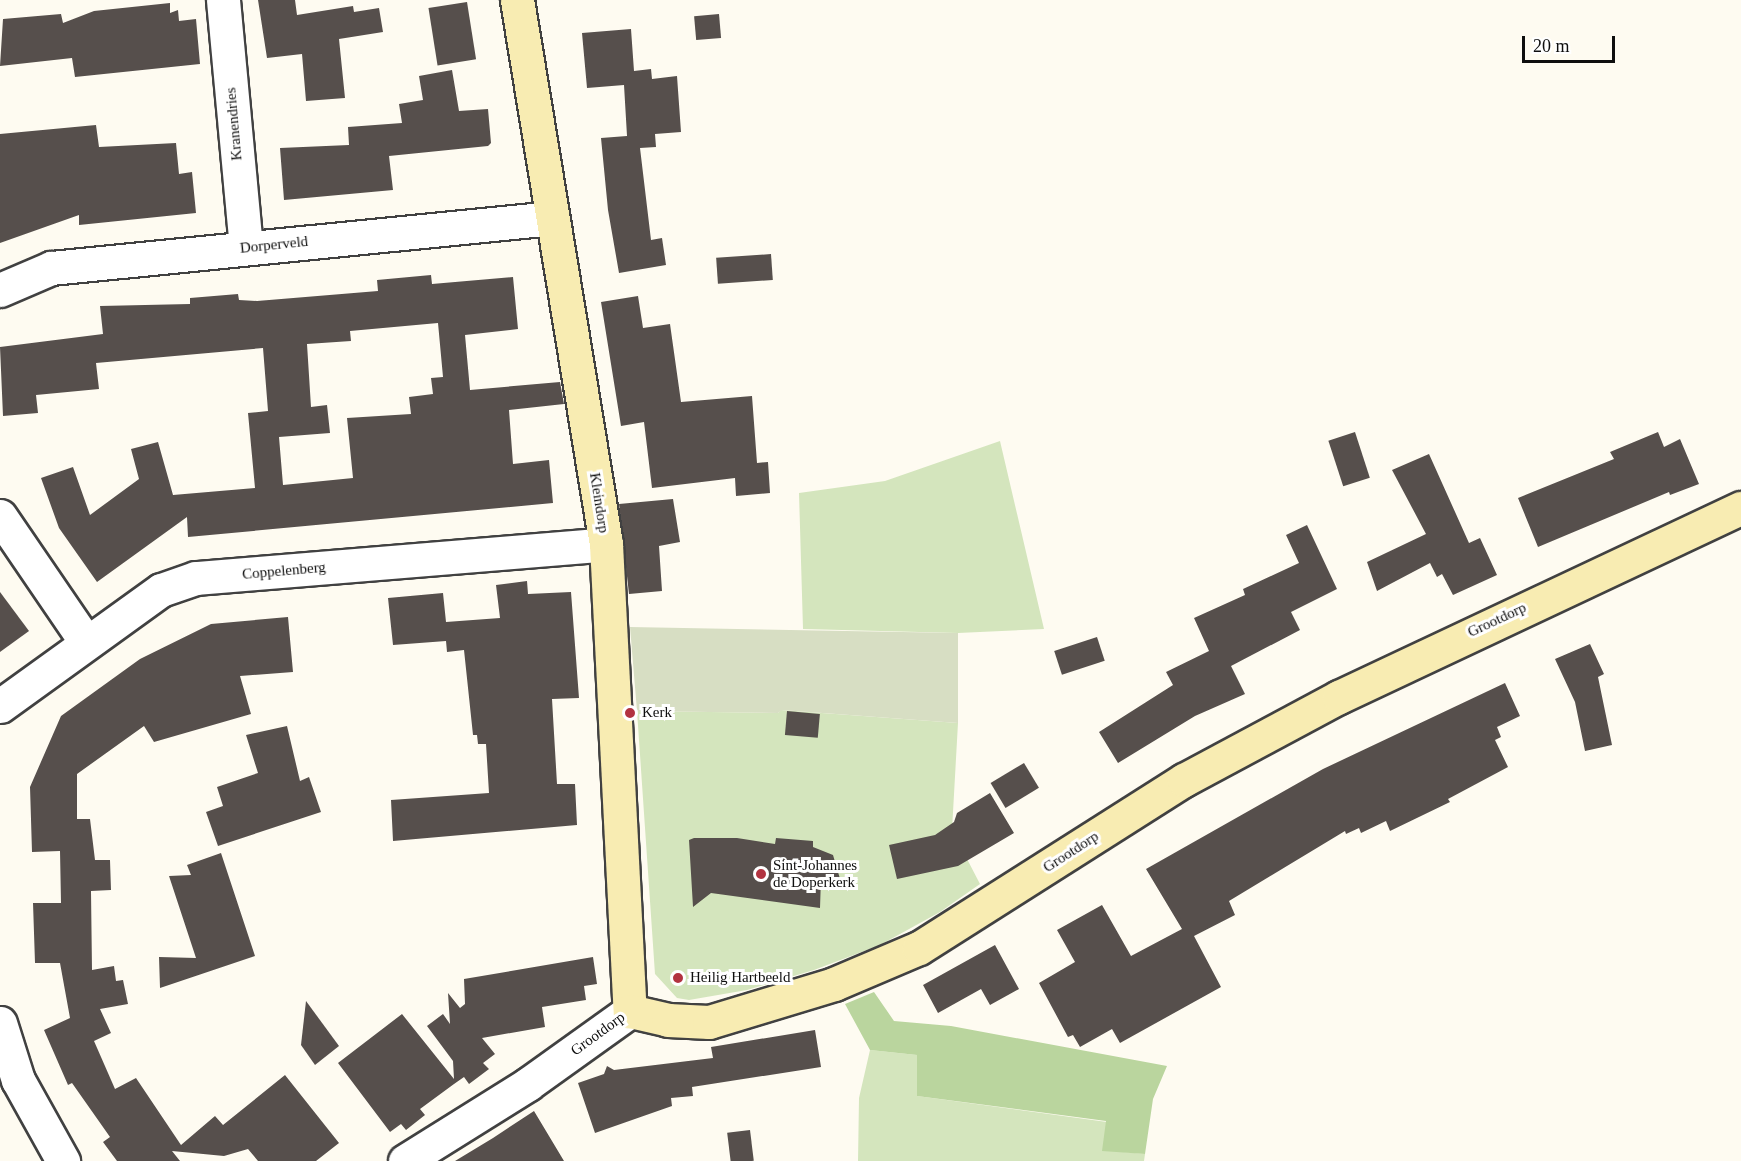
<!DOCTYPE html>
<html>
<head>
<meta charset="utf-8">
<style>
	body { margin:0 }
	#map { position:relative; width:1741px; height:1161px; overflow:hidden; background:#fefbf1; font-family:"Times New Roman",serif }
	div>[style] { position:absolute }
	.green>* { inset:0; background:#d4e5bd }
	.forest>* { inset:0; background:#bad59e }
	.cemetery>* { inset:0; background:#d7dec3 }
	.building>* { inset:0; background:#564f4c; transform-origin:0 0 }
	.roads { filter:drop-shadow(2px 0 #414141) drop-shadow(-2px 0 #414141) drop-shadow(0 2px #414141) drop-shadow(0 -2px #414141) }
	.street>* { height:33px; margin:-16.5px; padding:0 16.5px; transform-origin:16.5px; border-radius:16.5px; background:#fff }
	.secondary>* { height:33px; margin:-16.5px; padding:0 16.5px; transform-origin:16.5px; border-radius:16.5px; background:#f8ecb2 }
	.dots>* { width:16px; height:16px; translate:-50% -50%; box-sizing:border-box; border:3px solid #fff; border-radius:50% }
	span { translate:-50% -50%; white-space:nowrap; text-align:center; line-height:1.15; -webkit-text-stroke:6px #fff; paint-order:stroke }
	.street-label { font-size:15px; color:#0e0e0e }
	.poi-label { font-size:15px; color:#0e0e0e }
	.left { translate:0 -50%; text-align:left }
	.scale { position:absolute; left:1522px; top:36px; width:93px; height:27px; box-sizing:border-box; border:3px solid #0e0e0e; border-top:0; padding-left:8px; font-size:18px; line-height:21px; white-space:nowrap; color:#0e0e0e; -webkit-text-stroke:4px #fff; paint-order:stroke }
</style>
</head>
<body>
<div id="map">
	<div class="green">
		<div style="clip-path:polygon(1000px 441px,1044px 629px,958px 633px,803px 629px,799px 493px,885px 481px)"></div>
		<div style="clip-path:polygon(781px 710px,958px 723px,952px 830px,980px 884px,940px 912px,880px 945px,814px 970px,747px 990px,689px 1000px,677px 998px,655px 974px,637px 711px,778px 713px)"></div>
		<div style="clip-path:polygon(870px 1050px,917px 1055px,917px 1096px,1107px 1122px,1103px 1150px,1145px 1154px,1144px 1161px,858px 1161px,859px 1098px)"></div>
	</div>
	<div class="forest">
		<div style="clip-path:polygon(874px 992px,894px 1021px,951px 1026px,1167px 1066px,1153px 1099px,1145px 1154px,1102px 1151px,1106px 1121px,917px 1096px,917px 1055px,870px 1050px,845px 1004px)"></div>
	</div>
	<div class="cemetery">
		<div style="clip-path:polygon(630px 627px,958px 633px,958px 723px,782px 710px,778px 713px,637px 711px)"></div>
	</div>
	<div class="building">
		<div style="clip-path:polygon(258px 0,295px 0,297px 15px,353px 6px,354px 12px,379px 8px,383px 32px,339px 39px,345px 98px,306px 101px,302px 54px,267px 58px)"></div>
		<div style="left:467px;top:2px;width:58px;height:39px;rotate:81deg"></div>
		<div style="clip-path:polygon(170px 3px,170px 13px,178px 10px,179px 21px,196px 19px,200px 64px,75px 77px,72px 58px,0 66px,3px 19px,61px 14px,63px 23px,94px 11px)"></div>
		<div style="left:719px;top:14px;width:24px;height:25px;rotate:85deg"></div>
		<div style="clip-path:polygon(631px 29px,634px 71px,651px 69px,652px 79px,677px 76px,681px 132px,655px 134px,656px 147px,640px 148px,651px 240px,662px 238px,666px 265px,619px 273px,608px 210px,601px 138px,627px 136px,624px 85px,587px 88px,582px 33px)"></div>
		<div style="clip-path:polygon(452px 70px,459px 111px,488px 109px,491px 143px,488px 146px,389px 156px,393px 190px,284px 200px,280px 148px,349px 145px,348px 127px,402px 123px,399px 104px,423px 100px,419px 76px)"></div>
		<div style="clip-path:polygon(96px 125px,99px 147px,176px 143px,179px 174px,192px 172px,196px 213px,79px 225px,79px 215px,0 243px,0 134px)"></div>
		<div style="left:771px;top:254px;width:26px;height:55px;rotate:86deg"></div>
		<div style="clip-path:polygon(evenodd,431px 275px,432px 284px,513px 277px,518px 329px,465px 335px,470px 390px,560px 382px,564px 404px,509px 410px,513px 464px,549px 460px,553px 503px,188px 537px,187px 517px,97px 582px,59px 528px,41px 478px,73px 467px,90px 515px,139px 479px,131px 449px,158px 442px,173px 495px,255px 488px,248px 413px,268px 411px,263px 348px,96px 363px,99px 389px,36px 395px,38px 413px,3px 416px,0 347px,103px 334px,100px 306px,190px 304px,190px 298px,238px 294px,239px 300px,257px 301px,378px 291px,377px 280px,431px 275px,438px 323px,443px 377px,431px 378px,433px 394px,409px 397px,411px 414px,347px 418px,353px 478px,283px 485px,279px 437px,330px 433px,327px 405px,311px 407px,307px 344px,351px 341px,350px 331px,438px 323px)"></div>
		<div style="clip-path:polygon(638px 296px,643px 328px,670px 324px,681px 402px,752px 396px,757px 463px,768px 462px,770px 493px,736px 496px,735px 478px,652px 488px,644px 422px,621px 426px,601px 302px)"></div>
		<div style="left:1355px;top:432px;width:48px;height:28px;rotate:72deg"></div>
		<div style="clip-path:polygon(1658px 432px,1664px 447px,1680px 439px,1699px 484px,1670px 495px,1669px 492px,1538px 547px,1518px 498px,1614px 459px,1610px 452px)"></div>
		<div style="clip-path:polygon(1429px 454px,1469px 543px,1480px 538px,1497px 575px,1453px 595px,1442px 574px,1437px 577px,1430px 563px,1377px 591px,1367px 562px,1426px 534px,1392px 470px)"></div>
		<div style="clip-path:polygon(673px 499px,680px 542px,659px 546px,662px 591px,629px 594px,619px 504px)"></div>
		<div style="clip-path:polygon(1307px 525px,1337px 589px,1291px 612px,1300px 630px,1231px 666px,1245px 694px,1195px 716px,1118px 763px,1099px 732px,1173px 685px,1166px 672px,1209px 651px,1194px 618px,1245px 595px,1243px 589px,1299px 563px,1286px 535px)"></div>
		<div style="clip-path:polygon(527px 581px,528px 594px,571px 592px,579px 698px,552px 699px,557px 784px,575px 784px,577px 825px,393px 841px,391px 800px,489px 793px,486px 744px,478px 744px,477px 735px,473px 735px,464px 650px,447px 652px,446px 641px,393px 645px,388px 598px,443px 593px,446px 622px,500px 618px,496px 585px)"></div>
		<div style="clip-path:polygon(0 592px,29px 631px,0 652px)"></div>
		<div style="clip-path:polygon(288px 617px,293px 672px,240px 676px,251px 714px,154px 742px,144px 726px,77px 774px,77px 819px,90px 819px,95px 860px,110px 860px,111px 890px,91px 891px,92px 970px,114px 966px,116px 981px,123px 980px,128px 1004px,100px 1009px,111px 1033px,94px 1041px,115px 1089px,136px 1078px,181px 1145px,215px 1116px,223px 1125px,285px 1075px,339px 1143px,316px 1161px,258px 1161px,248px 1149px,224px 1156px,172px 1151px,180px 1161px,117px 1161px,103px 1142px,110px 1137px,72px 1083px,68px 1085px,44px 1030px,70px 1018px,60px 963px,35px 963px,33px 903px,61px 903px,60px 851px,32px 852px,30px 787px,61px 716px,140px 659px,211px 624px)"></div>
		<div style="left:1097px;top:637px;width:25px;height:45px;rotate:72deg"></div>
		<div style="clip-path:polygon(1590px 644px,1604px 674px,1598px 677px,1612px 745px,1585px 751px,1575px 702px,1555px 659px)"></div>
		<div style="clip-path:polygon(1505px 683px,1520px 716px,1497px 727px,1501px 737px,1495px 740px,1508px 767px,1448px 799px,1450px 802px,1390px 831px,1386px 821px,1361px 833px,1359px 828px,1346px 834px,1345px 831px,1229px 901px,1235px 915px,1194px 936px,1221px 987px,1120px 1043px,1112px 1029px,1080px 1047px,1073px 1035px,1068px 1037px,1039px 983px,1075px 962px,1057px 930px,1102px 905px,1131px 956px,1182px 929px,1146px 869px,1323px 769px)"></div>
		<div style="left:787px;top:711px;width:33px;height:24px;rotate:5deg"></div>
		<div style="clip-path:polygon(287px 726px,300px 781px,309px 777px,321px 812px,218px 846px,206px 812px,223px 806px,217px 787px,258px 773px,246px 735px)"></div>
		<div style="left:1024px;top:763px;width:29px;height:39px;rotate:59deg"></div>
		<div style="clip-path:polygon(990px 793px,1014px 833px,958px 866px,897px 879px,889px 845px,935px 835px,954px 822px,957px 813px)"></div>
		<div style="clip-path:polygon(694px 838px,737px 838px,775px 844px,776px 838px,813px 841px,813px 847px,833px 855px,843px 889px,821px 878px,820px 908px,711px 893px,693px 907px,689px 840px)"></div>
		<div style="clip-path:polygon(221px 853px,255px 956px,160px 988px,159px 957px,196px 958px,169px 876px,191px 875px,187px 865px)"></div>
		<div style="clip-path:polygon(995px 945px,1019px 989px,990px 1005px,981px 989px,938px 1013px,923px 985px)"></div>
		<div style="clip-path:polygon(593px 957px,597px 984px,584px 986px,586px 1000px,542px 1007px,545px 1027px,482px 1038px,495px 1054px,483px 1063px,489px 1069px,469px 1084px,464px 1077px,454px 1084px,420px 1109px,425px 1115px,406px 1130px,401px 1124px,390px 1132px,338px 1063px,402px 1014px,454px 1079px,453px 1061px,427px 1026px,443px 1014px,450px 1024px,448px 993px,460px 1008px,465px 1004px,464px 979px)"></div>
		<div style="clip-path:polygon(306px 1001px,339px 1046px,315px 1065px,301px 1045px)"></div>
		<div style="clip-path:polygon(815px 1030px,821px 1067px,692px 1087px,693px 1096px,671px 1098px,672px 1106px,595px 1133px,578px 1083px,604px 1074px,607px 1066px,614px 1070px,713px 1058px,711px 1047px)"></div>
		<div style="clip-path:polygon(534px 1111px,564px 1161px,455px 1161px,493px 1138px)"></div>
		<div style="left:750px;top:1130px;width:31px;height:23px;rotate:83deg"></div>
	</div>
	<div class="roads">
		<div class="street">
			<div style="left:223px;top:0;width:249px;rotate:84.7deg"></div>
			<div style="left:0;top:290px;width:56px;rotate:-23.3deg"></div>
			<div style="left:51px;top:268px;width:504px;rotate:-5.69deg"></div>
			<div style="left:0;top:516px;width:153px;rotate:55.7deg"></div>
			<div style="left:0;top:706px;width:198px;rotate:-35.8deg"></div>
			<div style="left:161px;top:590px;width:37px;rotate:-19deg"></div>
			<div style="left:196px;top:578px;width:411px;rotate:-4.7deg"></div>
			<div style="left:0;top:1023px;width:60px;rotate:72.5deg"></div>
			<div style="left:18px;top:1080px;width:93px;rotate:60.9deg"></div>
			<div style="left:405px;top:1161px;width:145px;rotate:-32deg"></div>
			<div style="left:528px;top:1084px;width:125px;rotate:-35.6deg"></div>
		</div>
		<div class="secondary">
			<div style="left:517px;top:0;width:551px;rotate:80.71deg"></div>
			<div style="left:606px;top:544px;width:468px;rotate:87.1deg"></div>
			<div style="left:630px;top:1011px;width:39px;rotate:13deg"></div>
			<div style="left:668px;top:1020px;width:41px;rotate:2.8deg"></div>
			<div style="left:709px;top:1022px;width:131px;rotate:-16.9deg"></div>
			<div style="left:834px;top:984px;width:92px;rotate:-23deg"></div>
			<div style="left:919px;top:948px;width:314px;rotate:-32.4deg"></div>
			<div style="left:1184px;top:780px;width:176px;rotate:-28.2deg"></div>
			<div style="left:1339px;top:697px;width:444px;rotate:-25.2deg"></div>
		</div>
	</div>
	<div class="dots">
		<div style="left:630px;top:713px;background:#b23340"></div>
		<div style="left:761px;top:874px;background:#b23340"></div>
		<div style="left:678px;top:978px;background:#b23340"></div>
	</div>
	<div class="street-label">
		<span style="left:234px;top:124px;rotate:-95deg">Kranendries</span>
		<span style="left:274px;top:245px;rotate:-6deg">Dorperveld</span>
		<span style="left:599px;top:503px;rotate:81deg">Kleindorp</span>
		<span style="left:284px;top:571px;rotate:-5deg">Coppelenberg</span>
		<span style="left:1497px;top:620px;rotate:-25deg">Grootdorp</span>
		<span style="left:1071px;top:852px;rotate:-33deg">Grootdorp</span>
		<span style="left:598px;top:1034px;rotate:-36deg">Grootdorp</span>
	</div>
	<div class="poi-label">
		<span class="left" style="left:642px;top:713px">Kerk</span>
		<span class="left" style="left:773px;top:874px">Sint-Johannes<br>de Doperkerk</span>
		<span class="left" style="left:690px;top:978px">Heilig Hartbeeld</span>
	</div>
	<div class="scale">20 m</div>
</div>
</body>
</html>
